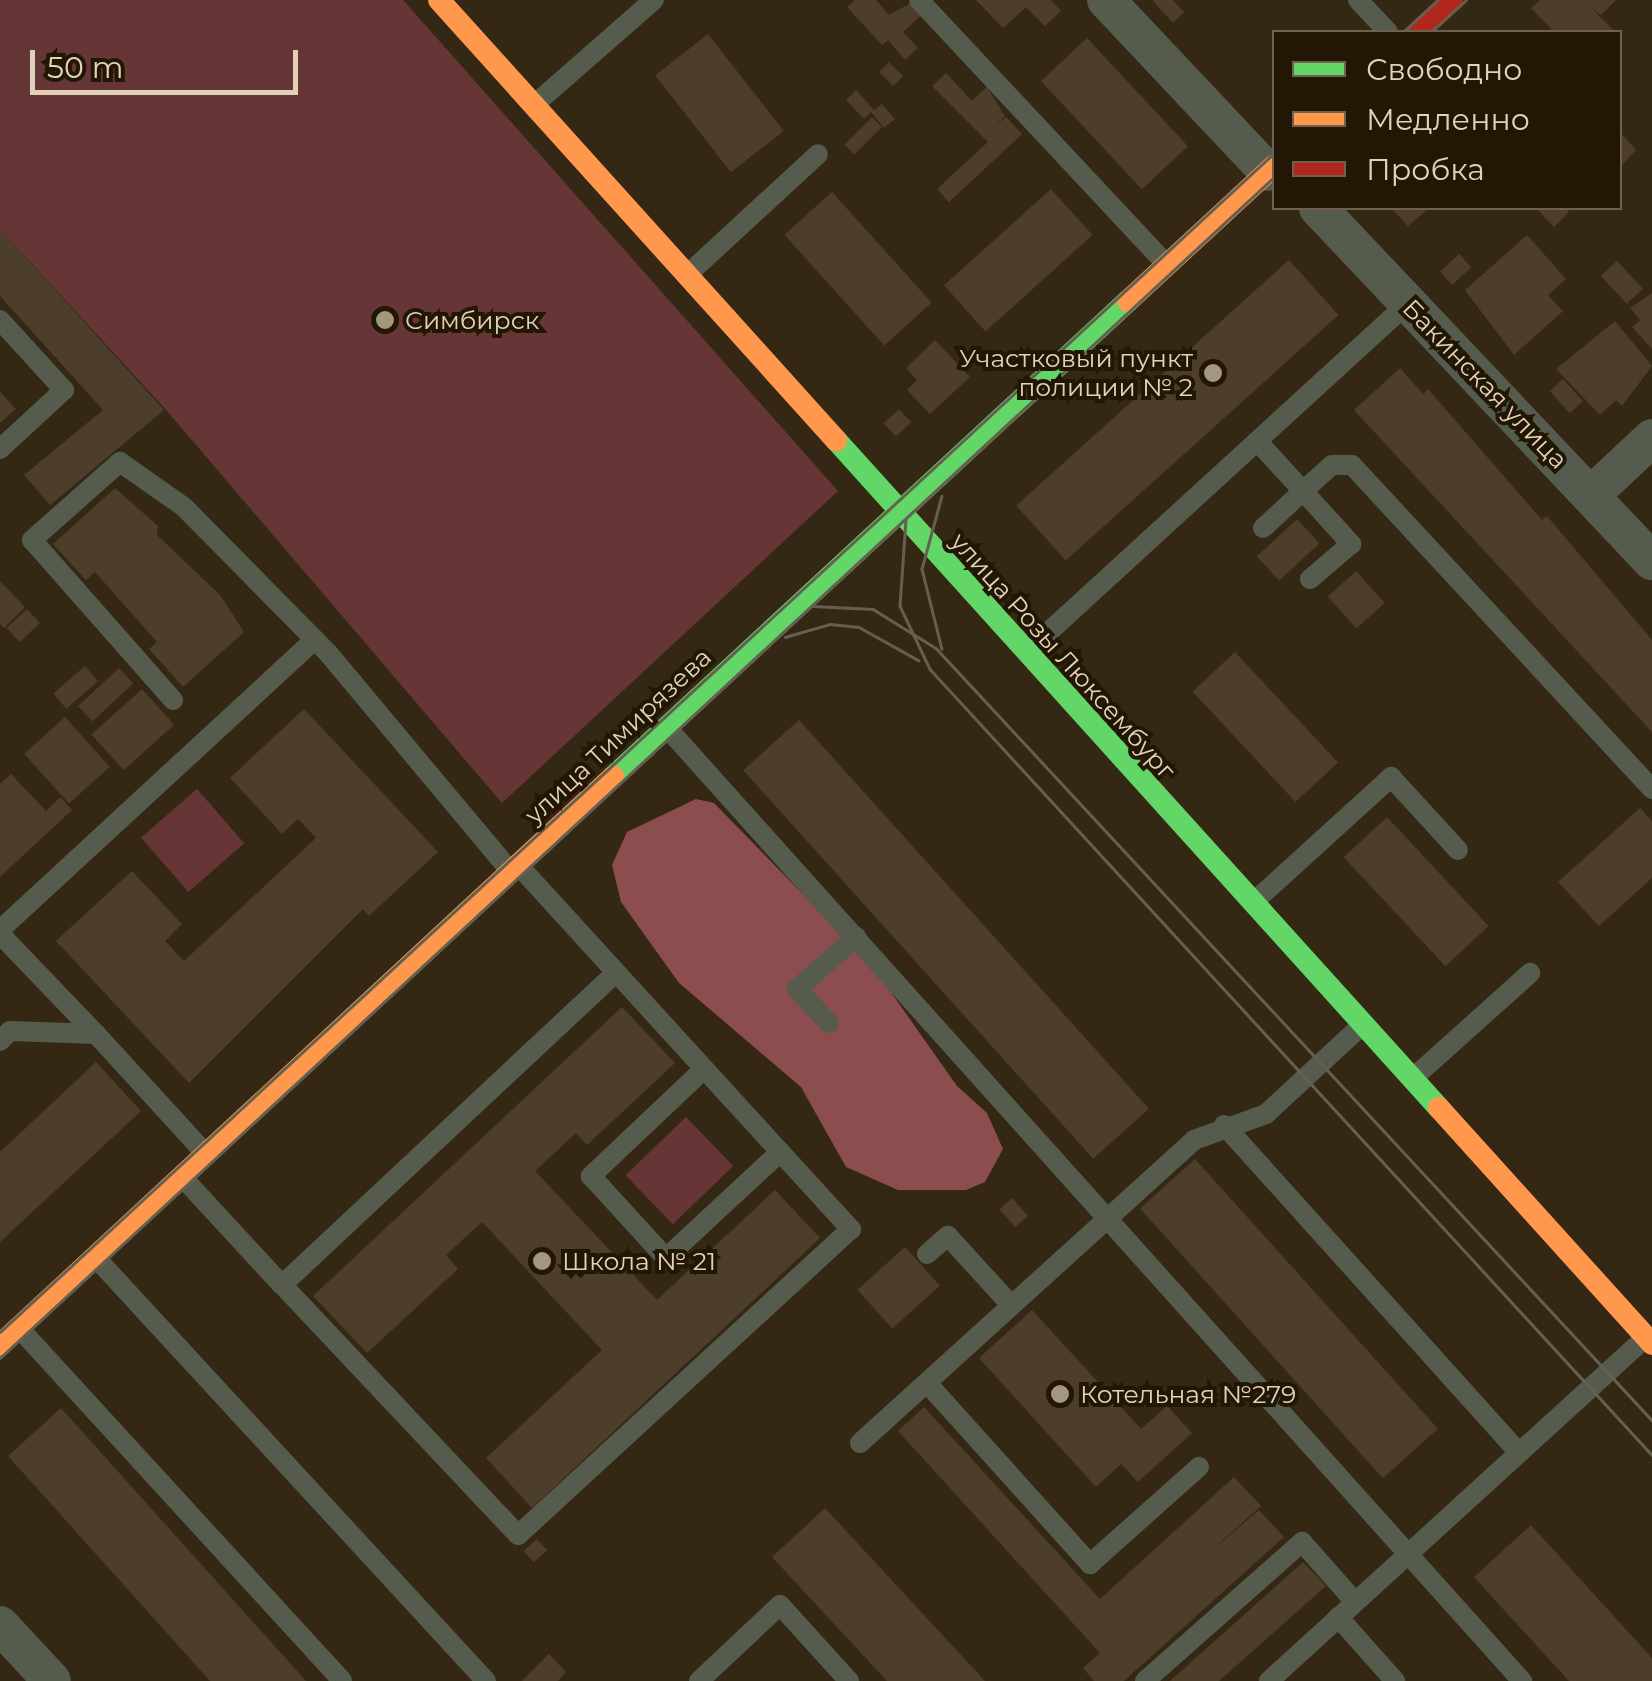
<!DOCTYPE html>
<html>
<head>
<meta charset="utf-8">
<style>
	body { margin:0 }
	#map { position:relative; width:1652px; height:1681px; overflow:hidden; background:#342814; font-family:Montserrat,sans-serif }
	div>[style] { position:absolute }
	.green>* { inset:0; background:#663636; transform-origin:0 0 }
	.forest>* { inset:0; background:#8c4d4e }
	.building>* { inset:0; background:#4d3d2b; transform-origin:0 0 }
	.lane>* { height:20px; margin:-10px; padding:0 10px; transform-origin:10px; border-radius:10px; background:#555c4d }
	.street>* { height:38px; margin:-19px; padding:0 19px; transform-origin:19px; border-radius:19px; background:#555c4d }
	.fast>* { height:22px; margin:-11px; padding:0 11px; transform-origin:11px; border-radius:11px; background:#63d668 }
	.slow>* { height:22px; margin:-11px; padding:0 11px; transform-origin:11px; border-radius:11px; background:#ff974d }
	.jam>* { height:22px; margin:-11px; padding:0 11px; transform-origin:11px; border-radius:11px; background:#b3261e }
	.tram>* { height:2.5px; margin:-1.25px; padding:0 1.25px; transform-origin:1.25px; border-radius:1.25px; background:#636050 }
	.dots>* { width:28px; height:28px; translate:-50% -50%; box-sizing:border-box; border:5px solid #221604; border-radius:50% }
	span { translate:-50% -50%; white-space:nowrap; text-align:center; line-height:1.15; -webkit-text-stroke:8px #221604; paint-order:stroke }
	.poi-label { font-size:25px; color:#e2d2ba }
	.left { translate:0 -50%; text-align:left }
	.right { translate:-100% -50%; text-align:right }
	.street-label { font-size:25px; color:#e2d2ba }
	.legend { position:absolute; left:1272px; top:30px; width:350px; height:180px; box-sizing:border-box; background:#221604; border:2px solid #6f614d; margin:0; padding:12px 18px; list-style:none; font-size:30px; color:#e2d2ba }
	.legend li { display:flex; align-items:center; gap:20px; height:50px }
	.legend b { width:50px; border:2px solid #6f614d }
	.scale { position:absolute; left:30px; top:50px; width:268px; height:45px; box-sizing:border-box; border:5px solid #e2d2ba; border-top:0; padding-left:12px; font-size:30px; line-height:35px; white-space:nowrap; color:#e2d2ba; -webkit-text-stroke:8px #221604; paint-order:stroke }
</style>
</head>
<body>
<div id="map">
	<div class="green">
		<div style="clip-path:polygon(0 0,403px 0,838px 491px,502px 803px,167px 411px,0 229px)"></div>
		<div style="left:197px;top:789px;width:72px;height:74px;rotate:49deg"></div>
		<div style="left:686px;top:1117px;width:68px;height:84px;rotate:46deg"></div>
	</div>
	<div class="forest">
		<div style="clip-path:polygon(696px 799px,714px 803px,871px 964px,957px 1086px,987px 1113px,1003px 1149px,985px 1182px,966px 1190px,898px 1190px,846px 1167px,801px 1087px,679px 983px,621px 902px,612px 865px,627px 832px)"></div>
	</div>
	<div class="building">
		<div style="clip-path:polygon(855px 0,876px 0,889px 15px,916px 0,926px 11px,903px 32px,918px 48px,905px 60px,888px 40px,882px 45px,847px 7px)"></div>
		<div style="clip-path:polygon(976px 0,1051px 0,1061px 11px,1045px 26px,1026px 7px,1003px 28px)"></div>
		<div style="clip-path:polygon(1152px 0,1173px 0,1184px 12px,1173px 23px)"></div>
		<div style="clip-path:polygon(1540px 0,1616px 0,1601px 15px,1591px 7px,1615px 32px,1554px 32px,1531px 8px)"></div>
		<div style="left:708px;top:34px;width:123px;height:67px;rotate:52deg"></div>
		<div style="left:1087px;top:38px;width:148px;height:63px;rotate:47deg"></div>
		<div style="left:889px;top:62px;width:20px;height:14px;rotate:45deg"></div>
		<div style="clip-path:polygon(946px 73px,972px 101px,987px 87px,1005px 116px,994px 126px,1006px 117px,1022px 134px,949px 202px,937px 189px,988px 142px,932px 86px)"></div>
		<div style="clip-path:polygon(856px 90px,874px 110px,882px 104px,895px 119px,884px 128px,871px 112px,864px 119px,846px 100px)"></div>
		<div style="left:872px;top:117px;width:14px;height:39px;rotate:45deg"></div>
		<div style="clip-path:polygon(1620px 132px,1636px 150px,1620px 167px)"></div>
		<div style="left:1051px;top:189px;width:62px;height:144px;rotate:48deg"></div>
		<div style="left:832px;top:192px;width:149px;height:64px;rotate:48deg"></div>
		<div style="clip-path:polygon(1391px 208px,1429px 208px,1408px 226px)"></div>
		<div style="clip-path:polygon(1536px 208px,1565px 208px,1569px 212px,1554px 227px)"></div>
		<div style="clip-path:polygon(0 229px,164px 410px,50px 505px,24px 475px,103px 410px,0 296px)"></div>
		<div style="clip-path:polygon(1527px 235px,1566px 279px,1548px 295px,1563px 311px,1514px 355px,1465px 290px)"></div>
		<div style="left:1459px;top:254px;width:18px;height:26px;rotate:47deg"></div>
		<div style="left:1289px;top:260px;width:74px;height:367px;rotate:48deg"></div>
		<div style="left:1617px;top:261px;width:38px;height:22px;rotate:47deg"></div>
		<div style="clip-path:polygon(1652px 293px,1652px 349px,1632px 327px,1640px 320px,1630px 308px)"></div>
		<div style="clip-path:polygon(1615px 321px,1652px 366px,1622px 406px,1616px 400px,1600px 415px,1556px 369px)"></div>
		<div style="clip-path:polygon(935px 340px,970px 377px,930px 414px,907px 390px,917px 380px,906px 368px)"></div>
		<div style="clip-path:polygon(1400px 368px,1423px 394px,1428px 389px,1542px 520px,1547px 516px,1652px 640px,1652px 732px,1354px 410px)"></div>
		<div style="left:1563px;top:379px;width:30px;height:18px;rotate:48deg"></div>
		<div style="clip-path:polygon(0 392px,16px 409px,0 423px)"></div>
		<div style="left:899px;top:409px;width:18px;height:21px;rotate:47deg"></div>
		<div style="clip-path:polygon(115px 488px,158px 526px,157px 535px,220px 595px,244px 632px,183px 687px,149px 649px,157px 642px,95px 572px,86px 580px,53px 544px)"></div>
		<div style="left:1297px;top:519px;width:33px;height:55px;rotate:47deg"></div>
		<div style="left:1356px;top:571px;width:43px;height:38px;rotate:48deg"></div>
		<div style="clip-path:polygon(0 581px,25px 607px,4px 628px,0 624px)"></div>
		<div style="left:27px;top:609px;width:19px;height:28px;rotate:47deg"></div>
		<div style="left:1235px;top:652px;width:151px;height:58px;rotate:47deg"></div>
		<div style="left:85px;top:666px;width:20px;height:42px;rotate:49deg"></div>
		<div style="left:119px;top:668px;width:21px;height:56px;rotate:47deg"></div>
		<div style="left:142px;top:689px;width:48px;height:68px;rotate:48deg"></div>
		<div style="clip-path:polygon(304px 709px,438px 852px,369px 916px,363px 909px,189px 1083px,56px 941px,132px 871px,182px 924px,165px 941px,184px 961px,316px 838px,298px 819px,282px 834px,230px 778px)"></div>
		<div style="left:65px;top:717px;width:67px;height:55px;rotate:48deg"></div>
		<div style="left:799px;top:720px;width:523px;height:75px;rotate:48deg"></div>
		<div style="clip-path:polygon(11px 774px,46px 811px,60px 797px,72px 810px,0 877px,0 784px)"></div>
		<div style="clip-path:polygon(1640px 808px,1652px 821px,1652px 878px,1599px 926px,1558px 882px)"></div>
		<div style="left:1387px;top:817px;width:149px;height:59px;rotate:47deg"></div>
		<div style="clip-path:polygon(622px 1007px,675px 1063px,587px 1145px,576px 1133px,535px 1171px,657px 1300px,775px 1190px,820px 1238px,532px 1508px,486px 1458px,602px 1350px,482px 1222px,446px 1255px,458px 1269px,367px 1353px,313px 1296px)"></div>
		<div style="clip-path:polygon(96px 1062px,141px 1111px,0 1242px,0 1152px)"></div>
		<div style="left:1195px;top:1159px;width:363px;height:74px;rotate:48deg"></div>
		<div style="left:1012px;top:1198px;width:24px;height:17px;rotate:48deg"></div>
		<div style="left:905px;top:1247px;width:52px;height:64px;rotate:48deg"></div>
		<div style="clip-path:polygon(1032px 1310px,1141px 1429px,1167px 1406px,1192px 1433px,1138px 1482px,1121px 1464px,1096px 1487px,979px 1358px)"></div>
		<div style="clip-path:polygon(924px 1407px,1100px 1599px,1234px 1477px,1261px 1506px,1203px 1558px,1259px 1510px,1284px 1537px,1124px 1681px,1094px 1681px,1083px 1668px,1100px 1653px,898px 1431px)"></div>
		<div style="clip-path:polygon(61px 1408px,280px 1652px,306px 1681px,210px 1681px,8px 1456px)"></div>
		<div style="clip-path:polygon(825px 1508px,985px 1681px,887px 1681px,772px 1557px)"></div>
		<div style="clip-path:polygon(1531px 1525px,1652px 1658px,1652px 1681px,1569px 1681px,1474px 1577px)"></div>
		<div style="left:537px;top:1539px;width:15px;height:18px;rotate:48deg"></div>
		<div style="clip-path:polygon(1303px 1562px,1326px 1586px,1219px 1681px,1170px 1681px)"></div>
		<div style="clip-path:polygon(549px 1654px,566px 1672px,558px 1681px,522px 1681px)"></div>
	</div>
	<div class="lane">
		<div style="left:919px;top:0;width:363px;rotate:46.9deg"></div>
		<div style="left:1358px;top:0;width:44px;rotate:46.8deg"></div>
		<div style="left:535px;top:104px;width:158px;rotate:-41.2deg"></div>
		<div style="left:687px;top:275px;width:178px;rotate:-42.7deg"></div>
		<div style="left:0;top:320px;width:95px;rotate:47.6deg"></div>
		<div style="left:64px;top:390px;width:87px;rotate:137.3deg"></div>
		<div style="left:1257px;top:441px;width:68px;rotate:47.4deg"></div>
		<div style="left:1303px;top:491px;width:39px;rotate:-42deg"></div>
		<div style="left:1332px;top:465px;width:20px"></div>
		<div style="left:1352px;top:465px;width:442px;rotate:47.2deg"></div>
		<div style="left:1263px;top:528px;width:54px;rotate:-42.8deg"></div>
		<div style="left:1303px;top:491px;width:72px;rotate:47.8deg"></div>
		<div style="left:1351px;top:544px;width:54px;rotate:139.5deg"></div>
		<div style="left:1030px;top:649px;width:512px;rotate:-42.47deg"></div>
		<div style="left:173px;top:700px;width:213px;rotate:-131.4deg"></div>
		<div style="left:32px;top:540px;width:118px;rotate:-41.6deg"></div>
		<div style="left:120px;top:462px;width:78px;rotate:35.1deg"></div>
		<div style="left:184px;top:507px;width:205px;rotate:45.4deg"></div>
		<div style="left:328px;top:653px;width:284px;rotate:50.1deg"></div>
		<div style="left:669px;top:730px;width:1278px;rotate:48.11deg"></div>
		<div style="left:520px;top:867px;width:491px;rotate:47.6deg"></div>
		<div style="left:851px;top:1229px;width:452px;rotate:137.4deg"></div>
		<div style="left:518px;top:1535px;width:344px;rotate:-133.3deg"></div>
		<div style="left:282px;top:1285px;width:456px;rotate:-43.1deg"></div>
		<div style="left:1256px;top:900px;width:183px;rotate:-42.3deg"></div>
		<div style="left:1391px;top:777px;width:99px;rotate:47.5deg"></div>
		<div style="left:0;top:930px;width:427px;rotate:-42.7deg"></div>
		<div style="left:0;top:934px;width:139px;rotate:46.2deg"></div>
		<div style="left:829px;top:1023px;width:47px;rotate:-133.3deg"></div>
		<div style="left:797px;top:989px;width:79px;rotate:-41.4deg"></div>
		<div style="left:0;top:1041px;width:14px;rotate:-45deg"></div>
		<div style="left:10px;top:1031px;width:86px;rotate:2deg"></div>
		<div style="left:96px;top:1034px;width:163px;rotate:47.5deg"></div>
		<div style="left:704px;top:1069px;width:156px;rotate:136.6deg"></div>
		<div style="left:591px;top:1176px;width:111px;rotate:47.6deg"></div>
		<div style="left:666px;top:1258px;width:156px;rotate:-42.9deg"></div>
		<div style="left:1412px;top:1079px;width:159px;rotate:-41.9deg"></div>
		<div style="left:1224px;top:1125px;width:441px;rotate:48deg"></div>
		<div style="left:185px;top:1180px;width:143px;rotate:47.3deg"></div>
		<div style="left:927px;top:1254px;width:28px;rotate:-41deg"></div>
		<div style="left:948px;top:1236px;width:93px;rotate:47.6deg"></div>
		<div style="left:97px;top:1259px;width:574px;rotate:47.33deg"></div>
		<div style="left:19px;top:1328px;width:478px;rotate:47.5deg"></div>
		<div style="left:927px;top:1383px;width:244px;rotate:48deg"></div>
		<div style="left:1090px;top:1564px;width:146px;rotate:-41.7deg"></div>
		<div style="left:860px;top:1443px;width:451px;rotate:-42.2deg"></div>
		<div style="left:1194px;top:1140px;width:77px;rotate:-19.9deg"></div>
		<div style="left:1266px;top:1114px;width:129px;rotate:-42.8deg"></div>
		<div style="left:1338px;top:1617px;width:86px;rotate:48.3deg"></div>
		<div style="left:699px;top:1681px;width:111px;rotate:-43.2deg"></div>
		<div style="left:780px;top:1605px;width:103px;rotate:47.8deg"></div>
		<div style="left:1145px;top:1681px;width:210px;rotate:-41.5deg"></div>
		<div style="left:1302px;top:1542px;width:80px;rotate:48.5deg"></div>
		<div style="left:1269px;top:1681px;width:508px;rotate:-42.36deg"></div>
	</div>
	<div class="street">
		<div style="left:1106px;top:0;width:236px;rotate:46.7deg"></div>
		<div style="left:1318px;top:208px;width:486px;rotate:46.6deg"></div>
		<div style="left:1591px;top:495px;width:83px;rotate:-43.1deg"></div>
		<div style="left:0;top:1625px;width:76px;rotate:47.1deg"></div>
	</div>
	<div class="fast">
		<div style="left:836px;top:440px;width:900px;rotate:47.93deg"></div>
		<div style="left:613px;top:777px;width:701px;rotate:-42.75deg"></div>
	</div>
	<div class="slow">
		<div style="left:439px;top:0;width:593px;rotate:47.94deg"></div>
		<div style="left:1128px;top:301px;width:199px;rotate:-42.8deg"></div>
		<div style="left:1439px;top:1108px;width:318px;rotate:47.9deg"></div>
		<div style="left:0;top:1345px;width:836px;rotate:-42.82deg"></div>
	</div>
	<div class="jam">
		<div style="left:1418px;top:32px;width:47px;rotate:-43.3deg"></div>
	</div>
	<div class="tram">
		<div style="left:1403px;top:32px;width:47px;rotate:-42.4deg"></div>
		<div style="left:1431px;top:32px;width:47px;rotate:-42.4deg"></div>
		<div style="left:942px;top:496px;width:76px;rotate:105.3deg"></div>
		<div style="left:922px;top:569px;width:82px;rotate:76deg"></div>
		<div style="left:906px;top:520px;width:86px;rotate:94deg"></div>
		<div style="left:900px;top:606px;width:70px;rotate:64.5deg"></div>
		<div style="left:930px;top:669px;width:1067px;rotate:47.43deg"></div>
		<div style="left:812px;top:606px;width:61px;rotate:2.8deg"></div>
		<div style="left:873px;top:609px;width:74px;rotate:31.8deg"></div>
		<div style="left:936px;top:648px;width:1053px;rotate:47.16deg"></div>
		<div style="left:785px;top:637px;width:47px;rotate:-16.1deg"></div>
		<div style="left:830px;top:624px;width:29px;rotate:6deg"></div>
		<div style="left:859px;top:627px;width:68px;rotate:29.2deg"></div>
		<div style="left:0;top:1332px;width:1736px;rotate:-42.78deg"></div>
		<div style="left:0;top:1358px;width:1737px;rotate:-42.83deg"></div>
	</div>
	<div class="dots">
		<div style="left:385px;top:320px;background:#a59680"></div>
		<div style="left:1213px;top:373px;background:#a59680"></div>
		<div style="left:542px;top:1261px;background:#a59680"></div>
		<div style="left:1060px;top:1394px;background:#a59680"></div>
	</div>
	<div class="poi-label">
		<span class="left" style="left:405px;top:320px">Симбирск</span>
		<span class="right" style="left:1193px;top:373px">Участковый пункт<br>полиции № 2</span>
		<span class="left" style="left:562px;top:1261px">Школа № 21</span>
		<span class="left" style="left:1080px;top:1394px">Котельная №279</span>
	</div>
	<div class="street-label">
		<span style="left:1485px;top:384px;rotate:46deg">Бакинская улица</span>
		<span style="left:1063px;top:656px;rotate:48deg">улица Розы Люксембург</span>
		<span style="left:618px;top:736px;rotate:-43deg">улица Тимирязева</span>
	</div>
	<ul class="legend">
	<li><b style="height:12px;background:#63d668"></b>Свободно</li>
	<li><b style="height:12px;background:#ff974d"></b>Медленно</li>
	<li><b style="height:12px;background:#b3261e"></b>Пробка</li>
	</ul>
	<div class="scale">50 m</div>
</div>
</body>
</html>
